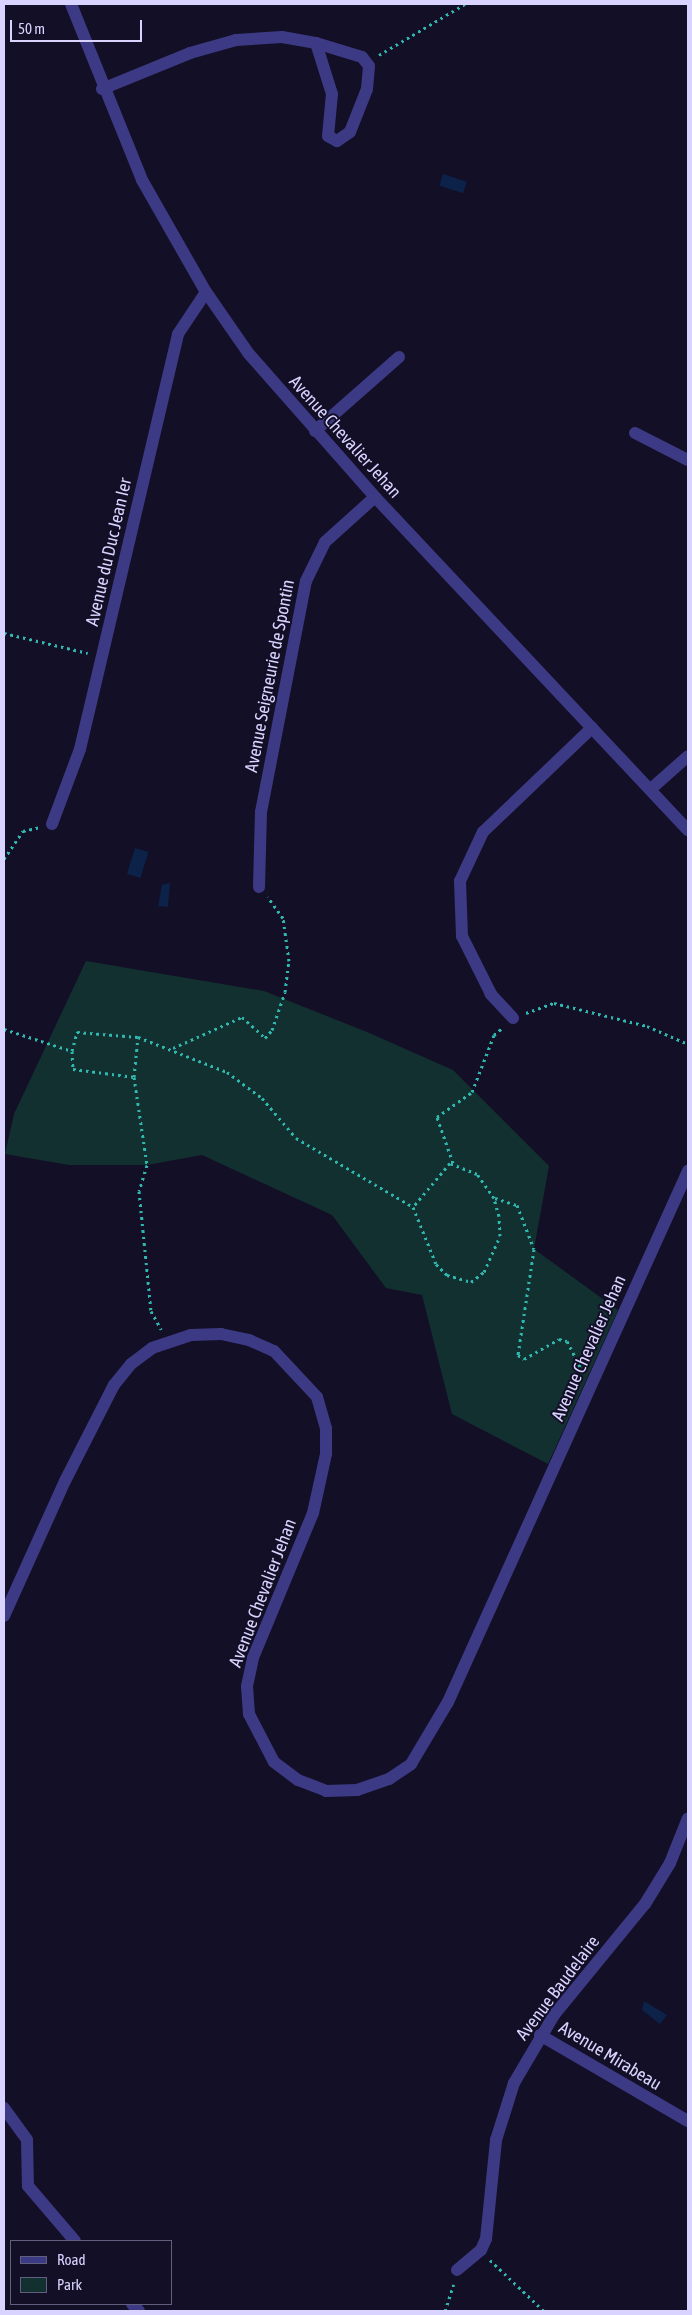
<!DOCTYPE html>
<html>
<head>
<meta charset="utf-8">
<style>
	body { margin:0 }
	#map { position:relative; width:692px; height:2315px; overflow:hidden; background:#130f26; font-family:"Asap Condensed",sans-serif }
	div>[style] { position:absolute }
	.green>* { inset:0; background:#12302f }
	.water>* { inset:0; background:#0c2248; transform-origin:0 0 }
	.path>* { height:3px; margin-top:-1.5px; transform-origin:0; background:repeating-linear-gradient(90deg,#2fb8b0 0 2.5px,transparent 0 6.5px) }
	.minor>* { height:12px; margin:-6px; padding:0 6px; transform-origin:6px; border-radius:6px; background:#3d3a85 }
	span { translate:-50% -50%; white-space:nowrap; text-align:center; line-height:1.15; -webkit-text-stroke:4px #130f26; paint-order:stroke }
	.street-label { font-size:18px; color:#d9d4ff }
	.frame { position:absolute; inset:0; border:5px solid #d9d4ff; pointer-events:none }
	.legend { position:absolute; left:10px; top:2240px; width:162px; height:65px; box-sizing:border-box; background:#130f26; border:1px solid #625e7d; margin:0; padding:6px 9px; list-style:none; font-size:15px; color:#d9d4ff }
	.legend li { display:flex; align-items:center; gap:10px; height:25px }
	.legend b { width:25px; border:1px solid #625e7d }
	.scale { position:absolute; left:10px; top:20px; width:132px; height:22px; box-sizing:border-box; border:2px solid #d9d4ff; border-top:0; padding-left:6px; font-size:15px; line-height:18px; white-space:nowrap; color:#d9d4ff; -webkit-text-stroke:4px #130f26; paint-order:stroke }
</style>
</head>
<body>
<div id="map">
	<div class="green">
		<div style="clip-path:polygon(86px 961px,264px 991px,367px 1032px,453px 1070px,549px 1166px,534px 1249px,618px 1310px,548px 1464px,452px 1414px,422px 1295px,386px 1288px,332px 1215px,202px 1155px,147px 1165px,69px 1165px,5px 1154px,14px 1114px)"></div>
	</div>
	<div class="water">
		<div style="left:443px;top:174px;width:25px;height:12px;rotate:18deg"></div>
		<div style="left:135px;top:848px;width:14px;height:27px;rotate:17deg"></div>
		<div style="clip-path:polygon(170px 883px,168px 907px,158px 906px,162px 885px)"></div>
		<div style="clip-path:polygon(644px 2001px,667px 2015px,660px 2024px,642px 2010px)"></div>
	</div>
	<div class="path">
		<div style="left:379px;top:55px;width:100px;rotate:-30.7deg"></div>
		<div style="left:4px;top:633px;width:86px;rotate:13.4deg"></div>
		<div style="left:4px;top:859px;width:34px;rotate:-56deg"></div>
		<div style="left:23px;top:831px;width:17px;rotate:-13deg"></div>
		<div style="left:526px;top:1013px;width:30px;rotate:-20deg"></div>
		<div style="left:554px;top:1003px;width:96px;rotate:13.9deg"></div>
		<div style="left:647px;top:1026px;width:45px;rotate:23.7deg"></div>
		<div style="left:4px;top:1029px;width:71px;rotate:17.9deg"></div>
		<div style="left:72px;top:1051px;width:18px;rotate:87deg"></div>
		<div style="left:73px;top:1069px;width:62px;rotate:7.5deg"></div>
		<div style="left:134px;top:1077px;width:89px;rotate:81.6deg"></div>
		<div style="left:147px;top:1165px;width:27px;rotate:107deg"></div>
		<div style="left:139px;top:1191px;width:121px;rotate:84.3deg"></div>
		<div style="left:151px;top:1311px;width:21px;rotate:61deg"></div>
		<div style="left:173px;top:1048px;width:76px;rotate:-24.2deg"></div>
		<div style="left:242px;top:1017px;width:31px;rotate:42deg"></div>
		<div style="left:265px;top:1038px;width:11px;rotate:-49deg"></div>
		<div style="left:272px;top:1030px;width:40px;rotate:-71.1deg"></div>
		<div style="left:285px;top:992px;width:31px;rotate:-83deg"></div>
		<div style="left:289px;top:961px;width:43px;rotate:-97.9deg"></div>
		<div style="left:283px;top:918px;width:26px;rotate:-126deg"></div>
		<div style="left:72px;top:1051px;width:20px;rotate:-75deg"></div>
		<div style="left:77px;top:1032px;width:61px;rotate:4.7deg"></div>
		<div style="left:138px;top:1037px;width:96px;rotate:21.5deg"></div>
		<div style="left:227px;top:1072px;width:44px;rotate:36.6deg"></div>
		<div style="left:262px;top:1098px;width:52px;rotate:49.6deg"></div>
		<div style="left:296px;top:1138px;width:136px;rotate:30.5deg"></div>
		<div style="left:413px;top:1207px;width:61px;rotate:68deg"></div>
		<div style="left:436px;top:1264px;width:16px;rotate:45deg"></div>
		<div style="left:447px;top:1275px;width:25px;rotate:16deg"></div>
		<div style="left:471px;top:1282px;width:16px;rotate:-38deg"></div>
		<div style="left:484px;top:1272px;width:39px;rotate:-66deg"></div>
		<div style="left:500px;top:1236px;width:20px;rotate:-93deg"></div>
		<div style="left:499px;top:1216px;width:19px;rotate:-106deg"></div>
		<div style="left:494px;top:1198px;width:29px;rotate:-125deg"></div>
		<div style="left:477px;top:1174px;width:29px;rotate:-158deg"></div>
		<div style="left:450px;top:1163px;width:57px;rotate:130.1deg"></div>
		<div style="left:134px;top:1077px;width:40px;rotate:-84.3deg"></div>
		<div style="left:453px;top:1163px;width:49px;rotate:-109.2deg"></div>
		<div style="left:437px;top:1117px;width:43px;rotate:-35.5deg"></div>
		<div style="left:472px;top:1092px;width:61px;rotate:-68.9deg"></div>
		<div style="left:494px;top:1035px;width:11px;rotate:-41deg"></div>
		<div style="left:495px;top:1198px;width:23px;rotate:18deg"></div>
		<div style="left:517px;top:1205px;width:47px;rotate:68.9deg"></div>
		<div style="left:534px;top:1249px;width:107px;rotate:98.6deg"></div>
		<div style="left:518px;top:1355px;width:7px;rotate:34deg"></div>
		<div style="left:524px;top:1359px;width:40px;rotate:-29.7deg"></div>
		<div style="left:559px;top:1339px;width:8px;rotate:14deg"></div>
		<div style="left:567px;top:1341px;width:34px;rotate:63deg"></div>
		<div style="left:490px;top:2260px;width:74px;rotate:43.4deg"></div>
		<div style="left:445px;top:2311px;width:28px;rotate:-72deg"></div>
	</div>
	<div class="minor">
		<div style="left:71px;top:4px;width:190px;rotate:68deg"></div>
		<div style="left:142px;top:180px;width:129px;rotate:60.3deg"></div>
		<div style="left:206px;top:292px;width:75px;rotate:55.3deg"></div>
		<div style="left:249px;top:354px;width:191px;rotate:48.6deg"></div>
		<div style="left:375px;top:497px;width:457px;rotate:46.8deg"></div>
		<div style="left:102px;top:89px;width:95px;rotate:-22.2deg"></div>
		<div style="left:190px;top:53px;width:48px;rotate:-15.8deg"></div>
		<div style="left:236px;top:40px;width:46px;rotate:-3.7deg"></div>
		<div style="left:282px;top:37px;width:35px;rotate:10deg"></div>
		<div style="left:316px;top:43px;width:48px;rotate:16.9deg"></div>
		<div style="left:362px;top:57px;width:11px;rotate:52deg"></div>
		<div style="left:369px;top:66px;width:23px;rotate:95deg"></div>
		<div style="left:367px;top:89px;width:46px;rotate:111.6deg"></div>
		<div style="left:350px;top:132px;width:16px;rotate:145deg"></div>
		<div style="left:337px;top:141px;width:10px;rotate:-151deg"></div>
		<div style="left:328px;top:136px;width:42px;rotate:-84.6deg"></div>
		<div style="left:332px;top:94px;width:53px;rotate:-107.4deg"></div>
		<div style="left:315px;top:431px;width:112px;rotate:-41.4deg"></div>
		<div style="left:635px;top:433px;width:59px;rotate:27deg"></div>
		<div style="left:652px;top:788px;width:48px;rotate:-41.6deg"></div>
		<div style="left:52px;top:824px;width:80px;rotate:-69.5deg"></div>
		<div style="left:80px;top:749px;width:426px;rotate:-76.7deg"></div>
		<div style="left:178px;top:334px;width:50px;rotate:-56.3deg"></div>
		<div style="left:259px;top:887px;width:75px;rotate:-88.5deg"></div>
		<div style="left:261px;top:812px;width:235px;rotate:-79deg"></div>
		<div style="left:306px;top:581px;width:43px;rotate:-64deg"></div>
		<div style="left:325px;top:542px;width:67px;rotate:-42deg"></div>
		<div style="left:513px;top:1018px;width:33px;rotate:-133deg"></div>
		<div style="left:491px;top:994px;width:65px;rotate:-116.6deg"></div>
		<div style="left:462px;top:936px;width:55px;rotate:-92.1deg"></div>
		<div style="left:460px;top:881px;width:54px;rotate:-64.9deg"></div>
		<div style="left:483px;top:832px;width:151px;rotate:-43.7deg"></div>
		<div style="left:4px;top:1616px;width:148px;rotate:-65.7deg"></div>
		<div style="left:65px;top:1481px;width:108px;rotate:-63deg"></div>
		<div style="left:114px;top:1385px;width:27px;rotate:-51deg"></div>
		<div style="left:131px;top:1364px;width:26px;rotate:-37deg"></div>
		<div style="left:152px;top:1348px;width:41px;rotate:-18.4deg"></div>
		<div style="left:191px;top:1335px;width:30px;rotate:-2deg"></div>
		<div style="left:221px;top:1334px;width:29px;rotate:12deg"></div>
		<div style="left:249px;top:1340px;width:27px;rotate:24deg"></div>
		<div style="left:274px;top:1351px;width:63px;rotate:46.9deg"></div>
		<div style="left:317px;top:1397px;width:32px;rotate:74deg"></div>
		<div style="left:326px;top:1428px;width:26px;rotate:90deg"></div>
		<div style="left:326px;top:1454px;width:60px;rotate:102.4deg"></div>
		<div style="left:313px;top:1513px;width:157px;rotate:112.5deg"></div>
		<div style="left:253px;top:1658px;width:29px;rotate:102deg"></div>
		<div style="left:247px;top:1686px;width:28px;rotate:86deg"></div>
		<div style="left:249px;top:1714px;width:54px;rotate:62.5deg"></div>
		<div style="left:274px;top:1762px;width:30px;rotate:37deg"></div>
		<div style="left:298px;top:1780px;width:30px;rotate:21deg"></div>
		<div style="left:326px;top:1791px;width:31px;rotate:-2deg"></div>
		<div style="left:357px;top:1790px;width:34px;rotate:-19deg"></div>
		<div style="left:389px;top:1779px;width:27px;rotate:-34deg"></div>
		<div style="left:411px;top:1764px;width:72px;rotate:-59.2deg"></div>
		<div style="left:448px;top:1702px;width:583px;rotate:-65.68deg"></div>
		<div style="left:540px;top:2035px;width:171px;rotate:30.2deg"></div>
		<div style="left:4px;top:2108px;width:39px;rotate:54deg"></div>
		<div style="left:27px;top:2140px;width:46px;rotate:88.8deg"></div>
		<div style="left:28px;top:2186px;width:72px;rotate:49.5deg"></div>
		<div style="left:457px;top:2270px;width:31px;rotate:-40deg"></div>
		<div style="left:481px;top:2250px;width:12px;rotate:-66deg"></div>
		<div style="left:486px;top:2239px;width:100px;rotate:-84.2deg"></div>
		<div style="left:496px;top:2140px;width:60px;rotate:-72.5deg"></div>
		<div style="left:514px;top:2083px;width:79px;rotate:-59.5deg"></div>
		<div style="left:554px;top:2015px;width:144px;rotate:-50.7deg"></div>
		<div style="left:645px;top:1904px;width:48px;rotate:-58.6deg"></div>
		<div style="left:670px;top:1863px;width:48px;rotate:-68.2deg"></div>
		<div style="left:132px;top:2304px;width:10px;rotate:45deg"></div>
	</div>
	<div class="street-label">
		<span style="left:345px;top:437px;rotate:48deg">Avenue Chevalier Jehan</span>
		<span style="left:109px;top:552px;rotate:-77deg">Avenue du Duc Jean Ier</span>
		<span style="left:270px;top:676px;rotate:-79deg">Avenue Seigneurie de Spontin</span>
		<span style="left:589px;top:1348px;rotate:-66deg">Avenue Chevalier Jehan</span>
		<span style="left:263px;top:1593px;rotate:-69deg">Avenue Chevalier Jehan</span>
		<span style="left:558px;top:1988px;rotate:-53deg">Avenue Baudelaire</span>
		<span style="left:610px;top:2056px;rotate:31deg">Avenue Mirabeau</span>
	</div>
	<div class="frame"></div>
	<ul class="legend">
	<li><b style="height:6px;background:#3d3a85"></b>Road</li>
	<li><b style="height:14px;background:#12302f"></b>Park</li>
	</ul>
	<div class="scale">50 m</div>
</div>
</body>
</html>
